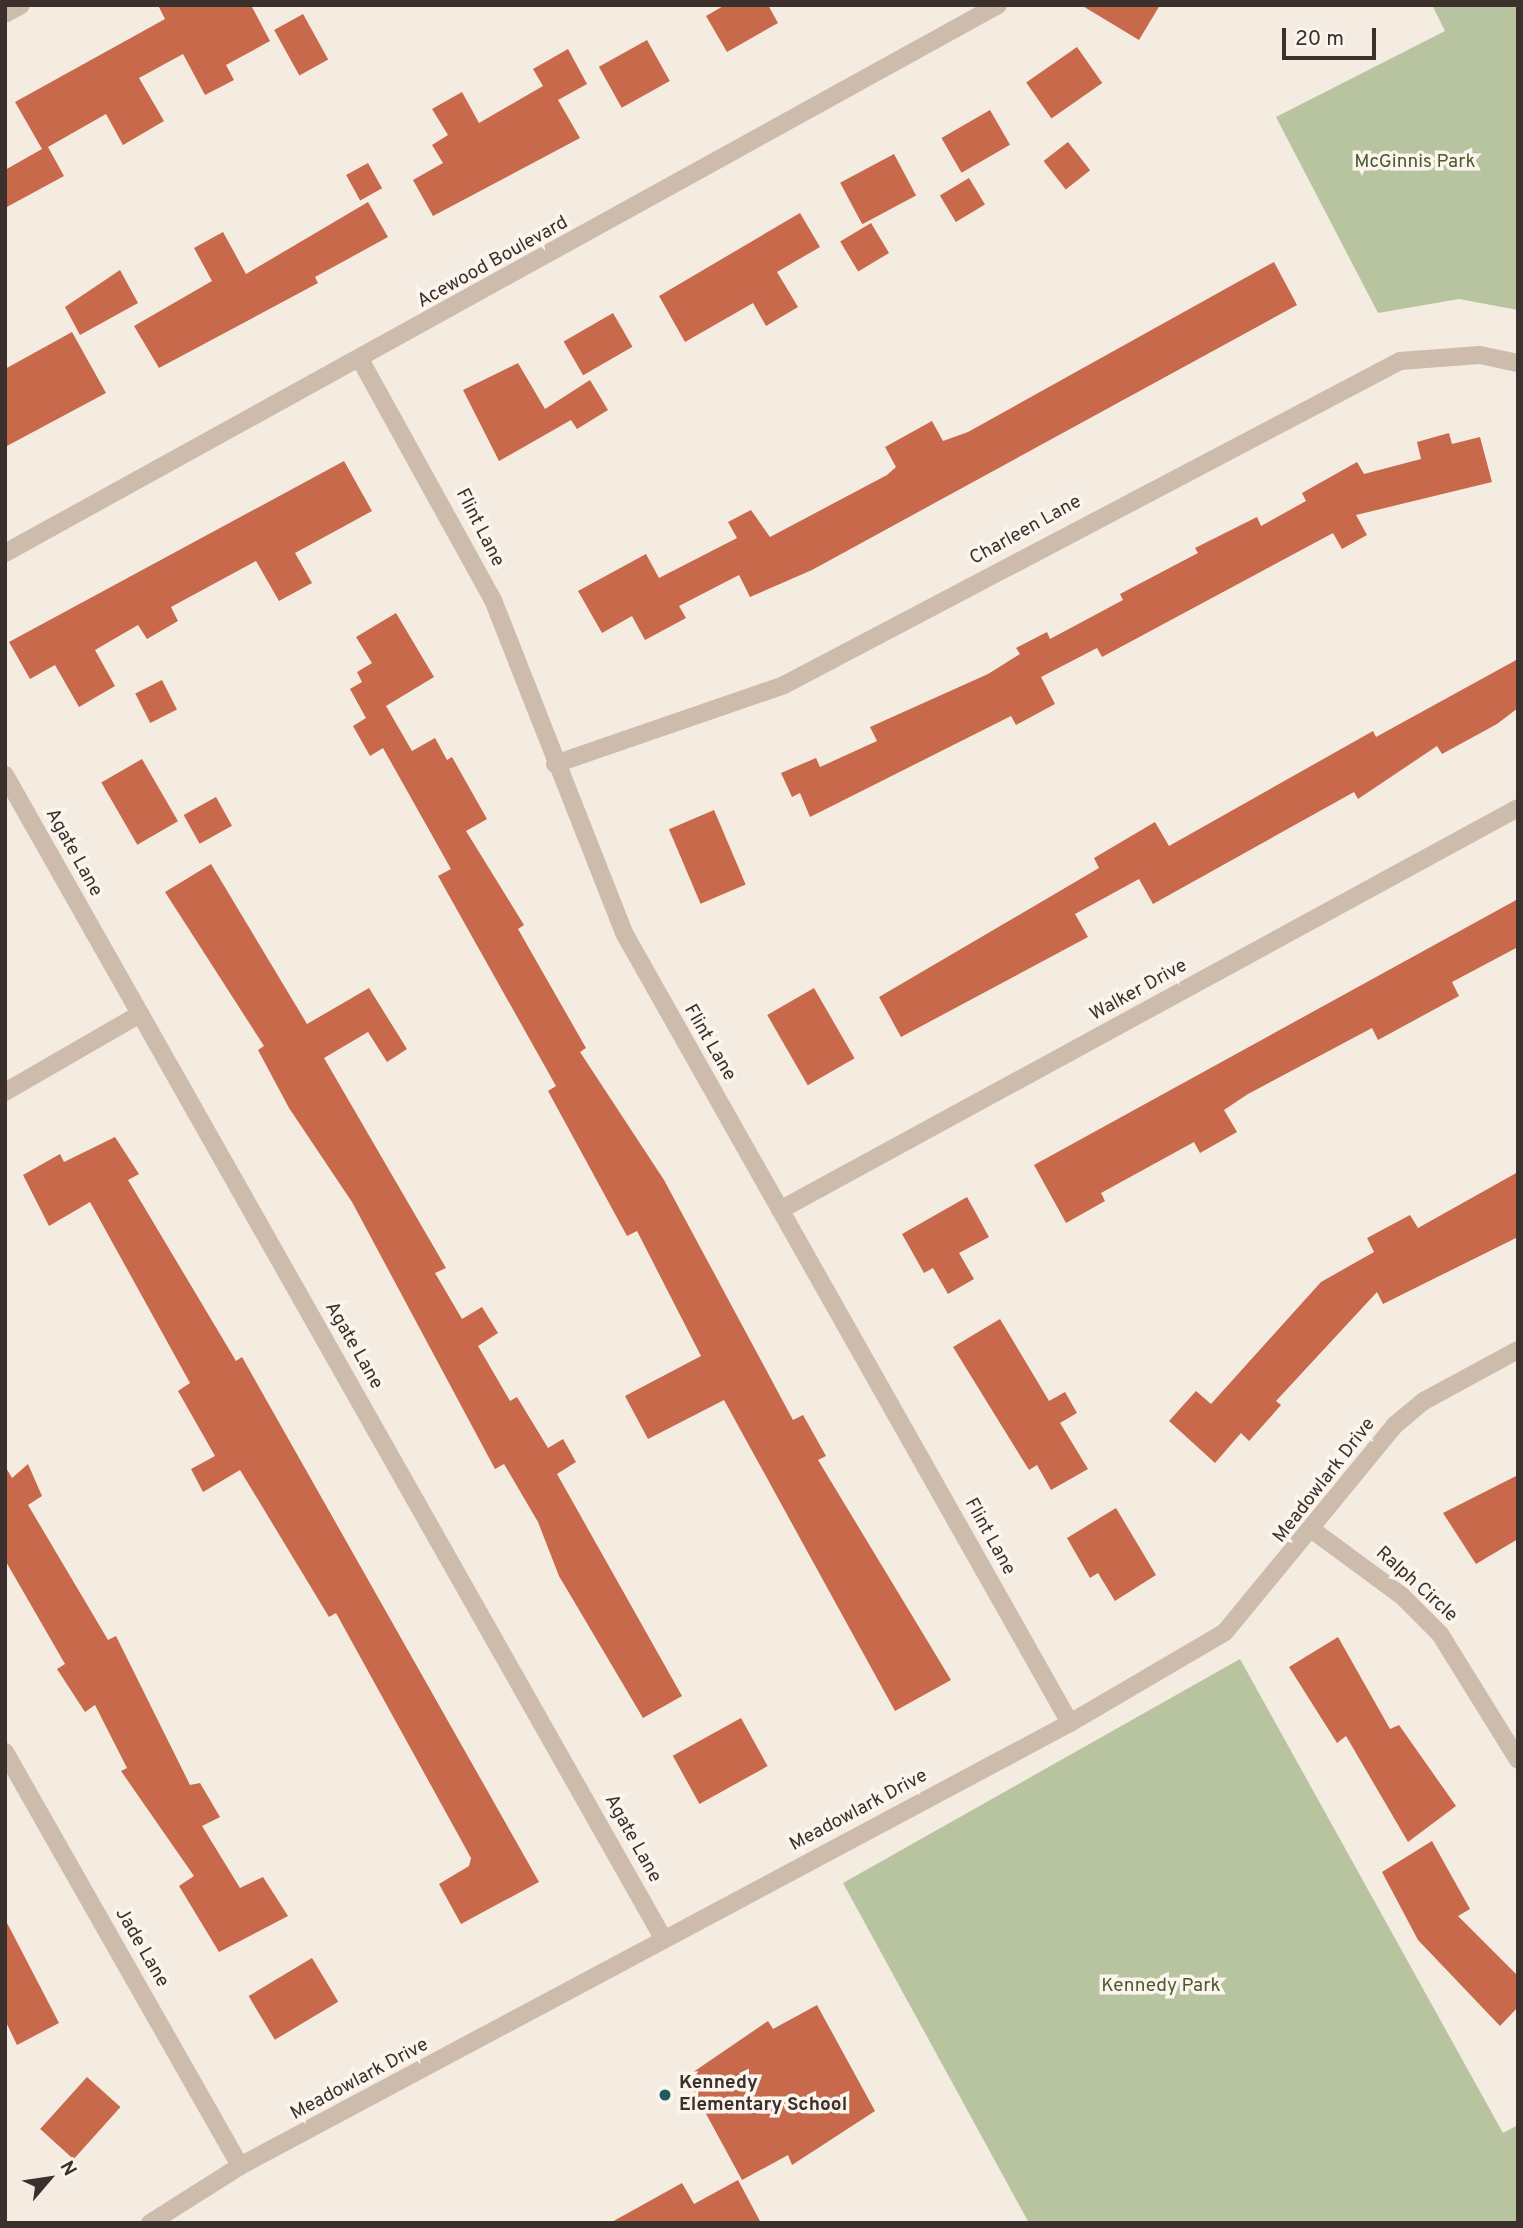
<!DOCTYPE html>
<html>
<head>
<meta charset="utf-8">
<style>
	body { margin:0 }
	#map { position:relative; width:1523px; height:2228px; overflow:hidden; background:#f4ebe1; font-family:Overpass,sans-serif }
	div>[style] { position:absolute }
	.green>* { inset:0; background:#b8c4a0 }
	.building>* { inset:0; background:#c8694b; transform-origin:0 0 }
	.minor>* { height:18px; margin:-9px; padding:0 9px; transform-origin:9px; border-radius:9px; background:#cdbbac }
	.dots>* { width:19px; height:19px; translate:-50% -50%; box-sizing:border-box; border:4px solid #fbf5ee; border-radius:50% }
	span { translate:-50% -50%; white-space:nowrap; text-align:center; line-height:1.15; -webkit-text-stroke:7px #fbf5ee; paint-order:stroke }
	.park-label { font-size:19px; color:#4a5a2e }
	.street-label { font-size:19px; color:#3b302b }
	.poi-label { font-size:19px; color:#3b302b; font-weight:700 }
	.left { translate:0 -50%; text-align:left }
	.frame { position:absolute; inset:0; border:7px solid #3b302b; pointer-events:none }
	.north { position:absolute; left:14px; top:2144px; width:70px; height:70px; -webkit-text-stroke:5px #fbf5ee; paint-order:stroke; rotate:61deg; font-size:19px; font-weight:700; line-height:28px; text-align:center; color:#3b302b }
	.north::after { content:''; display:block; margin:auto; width:24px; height:32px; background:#3b302b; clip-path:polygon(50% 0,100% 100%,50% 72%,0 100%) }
	.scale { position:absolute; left:1282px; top:28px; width:94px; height:32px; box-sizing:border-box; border:4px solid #3b302b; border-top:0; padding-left:9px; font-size:21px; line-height:24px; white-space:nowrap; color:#3b302b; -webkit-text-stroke:5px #fbf5ee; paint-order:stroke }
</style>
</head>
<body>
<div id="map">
	<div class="green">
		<div style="clip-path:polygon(1432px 5px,1518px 5px,1518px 310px,1459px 299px,1378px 313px,1276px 117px,1445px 31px)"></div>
		<div style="clip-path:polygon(1240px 1659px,1503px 2133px,1518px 2125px,1518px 2223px,1029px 2223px,843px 1883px)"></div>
	</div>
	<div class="building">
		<div style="clip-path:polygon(158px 5px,251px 5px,270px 41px,226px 65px,234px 80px,205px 95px,183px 54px,139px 78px,164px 121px,123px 145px,106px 114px,48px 147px,64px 176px,5px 208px,5px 170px,42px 149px,15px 102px,165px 19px)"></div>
		<div style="clip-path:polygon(725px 5px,768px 5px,778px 23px,727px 52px,706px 16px)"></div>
		<div style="clip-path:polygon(1081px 5px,1160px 5px,1139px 40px)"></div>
		<div style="left:303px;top:14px;width:52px;height:33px;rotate:61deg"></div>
		<div style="left:647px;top:40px;width:47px;height:55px;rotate:61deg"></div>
		<div style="left:1077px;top:47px;width:44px;height:62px;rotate:55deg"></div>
		<div style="clip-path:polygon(568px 49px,587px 84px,558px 100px,580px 138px,433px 216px,413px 180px,443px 163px,432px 145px,448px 135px,432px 109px,462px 92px,479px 123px,543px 86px,533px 69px)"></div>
		<div style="left:990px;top:110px;width:40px;height:56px;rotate:60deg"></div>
		<div style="left:1068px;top:142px;width:36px;height:31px;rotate:52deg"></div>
		<div style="left:894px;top:154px;width:47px;height:61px;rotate:62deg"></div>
		<div style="left:368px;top:163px;width:29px;height:25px;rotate:61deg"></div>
		<div style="left:969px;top:178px;width:31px;height:34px;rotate:59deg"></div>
		<div style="clip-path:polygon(368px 202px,388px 237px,315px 277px,318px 283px,159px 368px,134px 326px,212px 281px,194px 248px,223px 232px,246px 274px)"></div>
		<div style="clip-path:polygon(800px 213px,820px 247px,777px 272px,798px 307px,766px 326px,753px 303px,685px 342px,659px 296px)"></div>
		<div style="left:871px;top:223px;width:35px;height:36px;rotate:59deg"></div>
		<div style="clip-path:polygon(1274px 262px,1297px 305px,812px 570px,750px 597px,739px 575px,679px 606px,686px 618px,645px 640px,632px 616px,602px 633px,578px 591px,646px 554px,659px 578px,737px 538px,728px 522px,751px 510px,770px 537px,887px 475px,896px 467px,885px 447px,932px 421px,943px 441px,968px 432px)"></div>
		<div style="clip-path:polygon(120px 270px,138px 303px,80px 335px,65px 307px)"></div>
		<div style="left:613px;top:313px;width:39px;height:57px;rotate:60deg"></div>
		<div style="clip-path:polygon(72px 332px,106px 393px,5px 447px,5px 369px)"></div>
		<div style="clip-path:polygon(518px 363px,545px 409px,590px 380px,608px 410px,577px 429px,571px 420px,499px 461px,463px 390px)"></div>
		<div style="clip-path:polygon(1449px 433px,1452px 444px,1480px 437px,1492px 482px,1356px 515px,1367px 535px,1342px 549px,1333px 533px,1102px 657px,1097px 648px,1041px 677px,1055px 704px,1016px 725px,1011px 716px,810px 817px,800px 793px,792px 797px,781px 773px,816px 758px,820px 767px,877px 741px,870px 727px,988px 674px,1020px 654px,1016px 648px,1047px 632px,1050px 639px,1123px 600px,1120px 594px,1198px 553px,1195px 548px,1257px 517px,1261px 526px,1306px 501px,1302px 493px,1357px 462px,1364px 474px,1421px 459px,1417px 442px)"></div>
		<div style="clip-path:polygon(344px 461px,372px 511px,295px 553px,312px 583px,279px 601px,256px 561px,171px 607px,178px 621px,147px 639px,138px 625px,95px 650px,115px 686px,79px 707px,55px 665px,30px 679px,9px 642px)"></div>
		<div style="clip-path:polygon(396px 613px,434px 677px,386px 706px,412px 751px,435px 738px,447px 760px,452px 757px,487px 819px,466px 831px,524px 925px,518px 929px,586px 1048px,580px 1052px,664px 1180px,793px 1420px,803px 1415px,826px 1456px,818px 1460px,951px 1680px,895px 1711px,724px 1400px,648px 1439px,625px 1396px,701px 1356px,637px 1231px,627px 1236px,548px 1091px,556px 1086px,438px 876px,451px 869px,383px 748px,370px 756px,353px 726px,366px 718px,350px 689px,362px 682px,357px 672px,372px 663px,356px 637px)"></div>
		<div style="clip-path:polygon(1518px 659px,1518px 708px,1497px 724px,1442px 754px,1437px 746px,1358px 799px,1354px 792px,1153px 904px,1139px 879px,1075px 914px,1088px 937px,901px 1037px,879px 997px,1099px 868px,1094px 858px,1155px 822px,1169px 846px,1373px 731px,1376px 737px)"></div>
		<div style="left:162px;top:680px;width:33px;height:30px;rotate:63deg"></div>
		<div style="left:142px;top:759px;width:72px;height:47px;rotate:60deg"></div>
		<div style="left:216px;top:797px;width:33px;height:37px;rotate:61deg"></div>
		<div style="left:714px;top:810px;width:81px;height:49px;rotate:67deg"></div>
		<div style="clip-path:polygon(211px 864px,307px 1024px,369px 988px,407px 1049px,387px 1062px,368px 1032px,324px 1058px,446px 1268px,435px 1273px,462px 1319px,482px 1307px,498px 1333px,478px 1346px,510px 1401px,517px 1397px,548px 1448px,563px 1439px,576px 1462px,557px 1474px,682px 1696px,643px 1718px,559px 1576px,538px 1522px,504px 1464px,495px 1469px,352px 1202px,289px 1108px,258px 1050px,264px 1046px,165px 892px)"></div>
		<div style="clip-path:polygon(1518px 899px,1518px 947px,1452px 982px,1459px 996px,1378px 1040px,1372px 1028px,1248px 1094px,1224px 1110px,1237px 1132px,1200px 1153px,1194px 1142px,1101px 1193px,1105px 1201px,1066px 1223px,1034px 1165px)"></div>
		<div style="left:814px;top:988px;width:81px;height:54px;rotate:60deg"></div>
		<div style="clip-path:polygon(115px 1137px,139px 1174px,128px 1180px,236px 1361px,242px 1357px,539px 1882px,461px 1924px,439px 1884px,469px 1866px,471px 1858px,336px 1613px,329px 1617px,240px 1470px,203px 1492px,191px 1469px,215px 1456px,178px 1391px,190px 1383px,90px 1202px,49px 1226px,23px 1175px,60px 1154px,64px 1162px)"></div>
		<div style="clip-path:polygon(1518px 1172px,1518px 1237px,1383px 1304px,1377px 1292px,1276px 1401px,1281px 1405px,1249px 1441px,1241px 1433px,1215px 1463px,1169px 1421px,1196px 1391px,1211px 1404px,1321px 1282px,1374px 1252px,1367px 1238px,1410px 1215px,1418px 1228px)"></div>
		<div style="clip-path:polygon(967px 1197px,989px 1237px,959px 1253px,974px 1279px,948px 1294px,933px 1268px,924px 1273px,902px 1234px)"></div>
		<div style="clip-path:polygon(1000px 1319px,1049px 1401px,1065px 1392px,1077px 1413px,1060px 1423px,1088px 1469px,1051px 1490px,1037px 1465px,1029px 1470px,953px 1347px)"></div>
		<div style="clip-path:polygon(28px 1464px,42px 1496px,28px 1505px,108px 1640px,116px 1636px,190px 1785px,200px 1783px,220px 1817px,202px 1826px,240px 1888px,263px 1877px,288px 1916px,219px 1952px,179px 1886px,194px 1876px,121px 1771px,127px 1768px,95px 1705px,85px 1712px,57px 1669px,65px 1664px,5px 1560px,5px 1466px,12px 1478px)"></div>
		<div style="clip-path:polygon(1518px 1475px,1518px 1539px,1476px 1564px,1443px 1513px)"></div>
		<div style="clip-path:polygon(1116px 1508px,1156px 1575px,1115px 1601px,1098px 1573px,1090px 1578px,1067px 1538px)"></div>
		<div style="clip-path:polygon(1338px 1637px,1390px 1729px,1399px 1725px,1456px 1806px,1408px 1842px,1346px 1736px,1337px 1743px,1289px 1667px)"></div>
		<div style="left:741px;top:1718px;width:55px;height:78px;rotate:61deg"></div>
		<div style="clip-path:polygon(1432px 1841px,1470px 1909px,1458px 1916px,1518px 1976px,1518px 2007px,1500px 2026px,1418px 1940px,1382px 1872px)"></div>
		<div style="clip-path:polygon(5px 1919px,59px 2023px,17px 2045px,5px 2020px)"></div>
		<div style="left:312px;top:1958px;width:51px;height:74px;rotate:59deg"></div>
		<div style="clip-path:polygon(817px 2005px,875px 2111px,792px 2165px,788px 2155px,742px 2180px,686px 2077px,768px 2021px,773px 2029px)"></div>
		<div style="left:87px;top:2077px;width:45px;height:70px;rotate:42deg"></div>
		<div style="clip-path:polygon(738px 2180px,761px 2223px,610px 2223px,682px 2183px,694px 2204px)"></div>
	</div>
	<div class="minor">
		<div style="left:5px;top:14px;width:18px;rotate:-29deg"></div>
		<div style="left:361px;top:361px;width:273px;rotate:61.1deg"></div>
		<div style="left:493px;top:600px;width:358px;rotate:68.5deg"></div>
		<div style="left:624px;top:933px;width:907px;rotate:60.55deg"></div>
		<div style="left:5px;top:553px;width:1134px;rotate:-28.89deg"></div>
		<div style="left:555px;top:764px;width:242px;rotate:-19deg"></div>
		<div style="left:784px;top:685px;width:696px;rotate:-27.74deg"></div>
		<div style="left:1400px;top:361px;width:80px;rotate:-4.3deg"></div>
		<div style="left:1480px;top:355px;width:39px;rotate:12deg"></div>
		<div style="left:5px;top:775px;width:1336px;rotate:60.5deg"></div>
		<div style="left:5px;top:1092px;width:156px;rotate:-30deg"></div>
		<div style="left:780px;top:1210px;width:840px;rotate:-28.58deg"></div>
		<div style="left:1311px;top:1529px;width:113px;rotate:36.4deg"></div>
		<div style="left:1402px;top:1596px;width:54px;rotate:45deg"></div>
		<div style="left:1440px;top:1634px;width:148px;rotate:58.2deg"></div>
		<div style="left:5px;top:1752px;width:476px;rotate:60.4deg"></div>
		<div style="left:150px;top:2223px;width:107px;rotate:-32.3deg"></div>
		<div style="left:240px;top:2166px;width:941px;rotate:-28.09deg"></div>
		<div style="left:1070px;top:1723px;width:180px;rotate:-30.4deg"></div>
		<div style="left:1225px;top:1632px;width:268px;rotate:-50.6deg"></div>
		<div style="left:1395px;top:1425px;width:38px;rotate:-40deg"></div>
		<div style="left:1424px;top:1401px;width:107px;rotate:-28.5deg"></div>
	</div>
	<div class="dots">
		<div style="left:665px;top:2095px;background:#1f5a5e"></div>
	</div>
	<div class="park-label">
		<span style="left:1415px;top:163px">McGinnis Park</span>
		<span style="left:1161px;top:1987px">Kennedy Park</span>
	</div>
	<div class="street-label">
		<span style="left:493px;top:263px;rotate:-29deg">Acewood Boulevard</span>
		<span style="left:479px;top:528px;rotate:63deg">Flint Lane</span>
		<span style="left:1026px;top:531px;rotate:-29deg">Charleen Lane</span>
		<span style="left:73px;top:853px;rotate:61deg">Agate Lane</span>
		<span style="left:1139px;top:991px;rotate:-29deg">Walker Drive</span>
		<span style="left:709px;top:1043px;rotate:60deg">Flint Lane</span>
		<span style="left:353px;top:1346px;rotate:60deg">Agate Lane</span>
		<span style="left:1325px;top:1481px;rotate:-52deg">Meadowlark Drive</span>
		<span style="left:989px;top:1537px;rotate:61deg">Flint Lane</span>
		<span style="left:1416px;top:1585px;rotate:42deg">Ralph Circle</span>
		<span style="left:859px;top:1811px;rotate:-28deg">Meadowlark Drive</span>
		<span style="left:632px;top:1839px;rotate:61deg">Agate Lane</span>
		<span style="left:141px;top:1948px;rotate:60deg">Jade Lane</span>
		<span style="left:360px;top:2080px;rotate:-28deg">Meadowlark Drive</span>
	</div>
	<div class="poi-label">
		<span class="left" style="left:679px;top:2095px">Kennedy<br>Elementary School</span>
	</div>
	<div class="frame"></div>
	<div class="north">N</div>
	<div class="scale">20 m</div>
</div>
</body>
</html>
